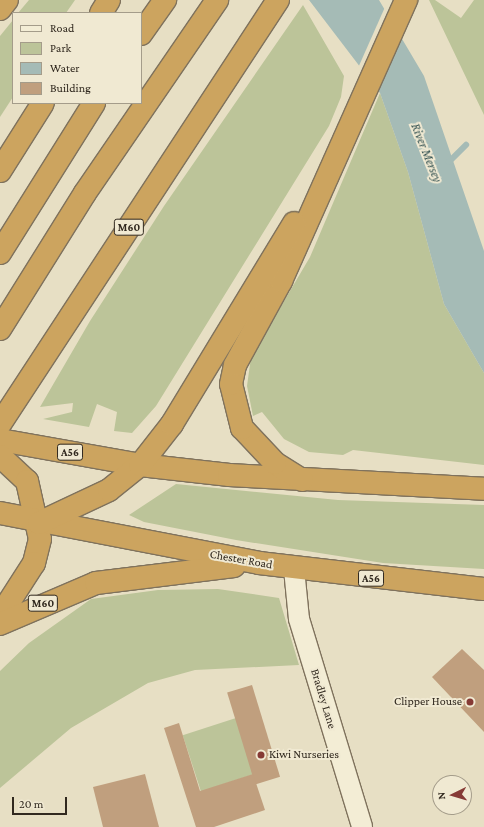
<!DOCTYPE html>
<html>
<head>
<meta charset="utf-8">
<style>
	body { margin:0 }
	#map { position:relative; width:484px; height:827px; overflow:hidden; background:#e7dfc4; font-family:"Crimson Pro",serif }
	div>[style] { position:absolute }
	.green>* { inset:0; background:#bcc499; transform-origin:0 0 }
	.water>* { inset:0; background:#a5bbb6 }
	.pier>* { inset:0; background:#e7dfc4 }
	.stream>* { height:5.5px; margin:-2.75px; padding:0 2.75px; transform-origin:2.75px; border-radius:2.75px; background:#a5bbb6 }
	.building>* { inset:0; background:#c09f7e; transform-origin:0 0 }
	.roads { filter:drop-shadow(1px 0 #7f725d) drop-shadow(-1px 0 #7f725d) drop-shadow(0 1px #7f725d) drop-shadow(0 -1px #7f725d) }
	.minor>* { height:20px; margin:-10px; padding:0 10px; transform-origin:10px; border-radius:10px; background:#f3edd5 }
	.highway>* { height:22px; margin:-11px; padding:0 11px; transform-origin:11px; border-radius:11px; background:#cca45f }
	.dots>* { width:11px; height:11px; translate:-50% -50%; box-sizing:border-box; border:2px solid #f0e9d2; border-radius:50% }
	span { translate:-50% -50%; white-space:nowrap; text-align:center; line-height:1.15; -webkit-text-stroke:4px #f0e9d2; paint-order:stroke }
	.shield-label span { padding:1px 3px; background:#f0e9d2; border:1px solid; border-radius:3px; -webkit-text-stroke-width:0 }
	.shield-label { font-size:11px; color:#31291f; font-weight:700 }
	.street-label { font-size:12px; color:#31291f }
	.poi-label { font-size:12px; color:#31291f }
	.right { translate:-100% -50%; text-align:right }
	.left { translate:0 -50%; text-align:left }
	.water-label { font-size:13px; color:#304f4f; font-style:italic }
	.legend { position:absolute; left:12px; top:12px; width:130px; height:92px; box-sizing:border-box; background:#f0e9d2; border:1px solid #a49c8a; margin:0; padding:5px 7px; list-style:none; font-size:12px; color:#31291f }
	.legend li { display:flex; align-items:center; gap:8px; height:20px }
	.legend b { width:20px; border:1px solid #a49c8a }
	.north { position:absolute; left:432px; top:775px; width:40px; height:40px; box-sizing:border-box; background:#f0e9d2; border:1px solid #a49c8a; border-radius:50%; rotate:265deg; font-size:11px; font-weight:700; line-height:16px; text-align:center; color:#31291f }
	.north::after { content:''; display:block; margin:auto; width:14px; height:18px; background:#863a35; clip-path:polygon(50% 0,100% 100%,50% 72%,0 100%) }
	.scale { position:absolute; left:12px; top:797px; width:55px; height:18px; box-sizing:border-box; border:2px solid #31291f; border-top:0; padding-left:5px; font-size:12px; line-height:14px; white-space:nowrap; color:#31291f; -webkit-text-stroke:3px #f0e9d2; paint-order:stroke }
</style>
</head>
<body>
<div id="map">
	<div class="green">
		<div style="clip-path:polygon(29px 0,75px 0,66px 13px,18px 13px)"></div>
		<div style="clip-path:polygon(429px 0,435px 0,461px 18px,474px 0,484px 0,484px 115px)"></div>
		<div style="clip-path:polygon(303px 5px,344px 76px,341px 97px,329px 126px,156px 406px,132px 433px,114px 431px,117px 412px,97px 404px,89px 427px,43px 419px,72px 412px,73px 403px,40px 407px,90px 321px,164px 206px)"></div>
		<div style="clip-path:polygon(13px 20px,13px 97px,0 117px,0 36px)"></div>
		<div style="clip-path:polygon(380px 93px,408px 172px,444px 304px,484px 373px,484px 465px,353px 450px,343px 455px,309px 452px,284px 439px,262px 412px,253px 416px,247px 386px,251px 357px,310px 257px)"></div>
		<div style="clip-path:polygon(176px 484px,338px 500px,484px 505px,484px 569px,383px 563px,236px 540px,144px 522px,129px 515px)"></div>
		<div style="clip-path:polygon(218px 589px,279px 598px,299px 665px,195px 670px,148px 683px,71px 728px,0 788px,0 671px,29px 643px,91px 599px,158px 590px)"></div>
		<div style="left:236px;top:718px;width:59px;height:56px;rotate:72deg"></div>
	</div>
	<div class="water">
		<div style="clip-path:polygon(309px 0,379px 0,424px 76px,484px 251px,484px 373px,444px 304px,408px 172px,380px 93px)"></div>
	</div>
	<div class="pier">
		<div style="clip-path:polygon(385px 7px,401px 34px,376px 91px,358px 68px)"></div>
	</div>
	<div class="stream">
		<div style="left:449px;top:162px;width:24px;rotate:-45deg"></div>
	</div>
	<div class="building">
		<div style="clip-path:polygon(462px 649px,484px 670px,484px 732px,432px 677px)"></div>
		<div style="left:252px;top:685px;width:96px;height:26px;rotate:73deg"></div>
		<div style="clip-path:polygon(179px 723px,200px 791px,253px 774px,265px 810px,214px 827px,196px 827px,164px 728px)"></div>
		<div style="clip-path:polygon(145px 774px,159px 827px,103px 827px,93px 787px)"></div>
	</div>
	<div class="roads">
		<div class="minor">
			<div style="left:294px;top:569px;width:50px;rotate:84.3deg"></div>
			<div style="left:299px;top:619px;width:217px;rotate:73.1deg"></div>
		</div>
		<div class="highway">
			<div style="left:0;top:9px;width:11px;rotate:-52deg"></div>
			<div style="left:101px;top:13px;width:15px;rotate:-58deg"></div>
			<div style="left:141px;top:34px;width:42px;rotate:-54.8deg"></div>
			<div style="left:0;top:171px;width:80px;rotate:-57.7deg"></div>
			<div style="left:0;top:253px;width:177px;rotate:-57.9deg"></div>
			<div style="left:0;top:329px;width:160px;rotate:-58deg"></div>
			<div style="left:85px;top:193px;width:234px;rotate:-55.6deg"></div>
			<div style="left:0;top:424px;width:507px;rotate:-56.75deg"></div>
			<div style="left:0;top:440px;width:142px;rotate:10.1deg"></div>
			<div style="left:140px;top:465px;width:90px;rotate:6.4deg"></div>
			<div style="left:229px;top:475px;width:255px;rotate:3.1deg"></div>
			<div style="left:0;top:456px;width:37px;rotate:43deg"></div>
			<div style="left:27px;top:481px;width:59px;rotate:77.4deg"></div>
			<div style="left:40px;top:539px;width:25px;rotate:104deg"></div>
			<div style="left:34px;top:563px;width:63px;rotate:122.7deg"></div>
			<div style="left:302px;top:480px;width:32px;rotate:-148deg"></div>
			<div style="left:275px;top:463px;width:48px;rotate:-133.3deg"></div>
			<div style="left:242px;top:428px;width:45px;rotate:-104deg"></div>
			<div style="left:231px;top:384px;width:19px;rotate:-78deg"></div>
			<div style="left:235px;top:365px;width:96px;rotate:-61.3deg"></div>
			<div style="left:281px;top:281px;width:308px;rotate:-66deg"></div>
			<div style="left:0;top:513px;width:264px;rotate:10.9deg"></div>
			<div style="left:259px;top:563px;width:226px;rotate:6.6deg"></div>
			<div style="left:39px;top:523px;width:77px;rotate:-25.2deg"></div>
			<div style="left:109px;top:490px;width:40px;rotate:-39deg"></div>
			<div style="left:140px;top:465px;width:52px;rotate:-52deg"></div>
			<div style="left:172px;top:424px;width:235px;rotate:-58.7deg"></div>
			<div style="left:0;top:624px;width:104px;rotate:-23.1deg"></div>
			<div style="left:96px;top:583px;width:139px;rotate:-7deg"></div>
		</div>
	</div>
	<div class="dots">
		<div style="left:470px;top:702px;background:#863a35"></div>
		<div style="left:261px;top:755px;background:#863a35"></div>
	</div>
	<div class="shield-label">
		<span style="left:129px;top:227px">M60</span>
		<span style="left:70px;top:452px">A56</span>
		<span style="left:371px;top:578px">A56</span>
		<span style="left:43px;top:603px">M60</span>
	</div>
	<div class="street-label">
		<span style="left:241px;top:560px;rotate:10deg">Chester Road</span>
		<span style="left:323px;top:699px;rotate:73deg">Bradley Lane</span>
	</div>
	<div class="poi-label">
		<span class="right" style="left:462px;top:702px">Clipper House</span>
		<span class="left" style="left:269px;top:755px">Kiwi Nurseries</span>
	</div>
	<div class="water-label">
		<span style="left:426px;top:153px;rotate:68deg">River Mersey</span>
	</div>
	<ul class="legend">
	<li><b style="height:5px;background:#f3edd5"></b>Road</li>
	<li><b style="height:11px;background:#bcc499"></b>Park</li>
	<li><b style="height:11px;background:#a5bbb6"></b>Water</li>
	<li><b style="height:11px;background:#c09f7e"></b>Building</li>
	</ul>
	<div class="north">N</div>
	<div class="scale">20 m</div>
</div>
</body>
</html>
